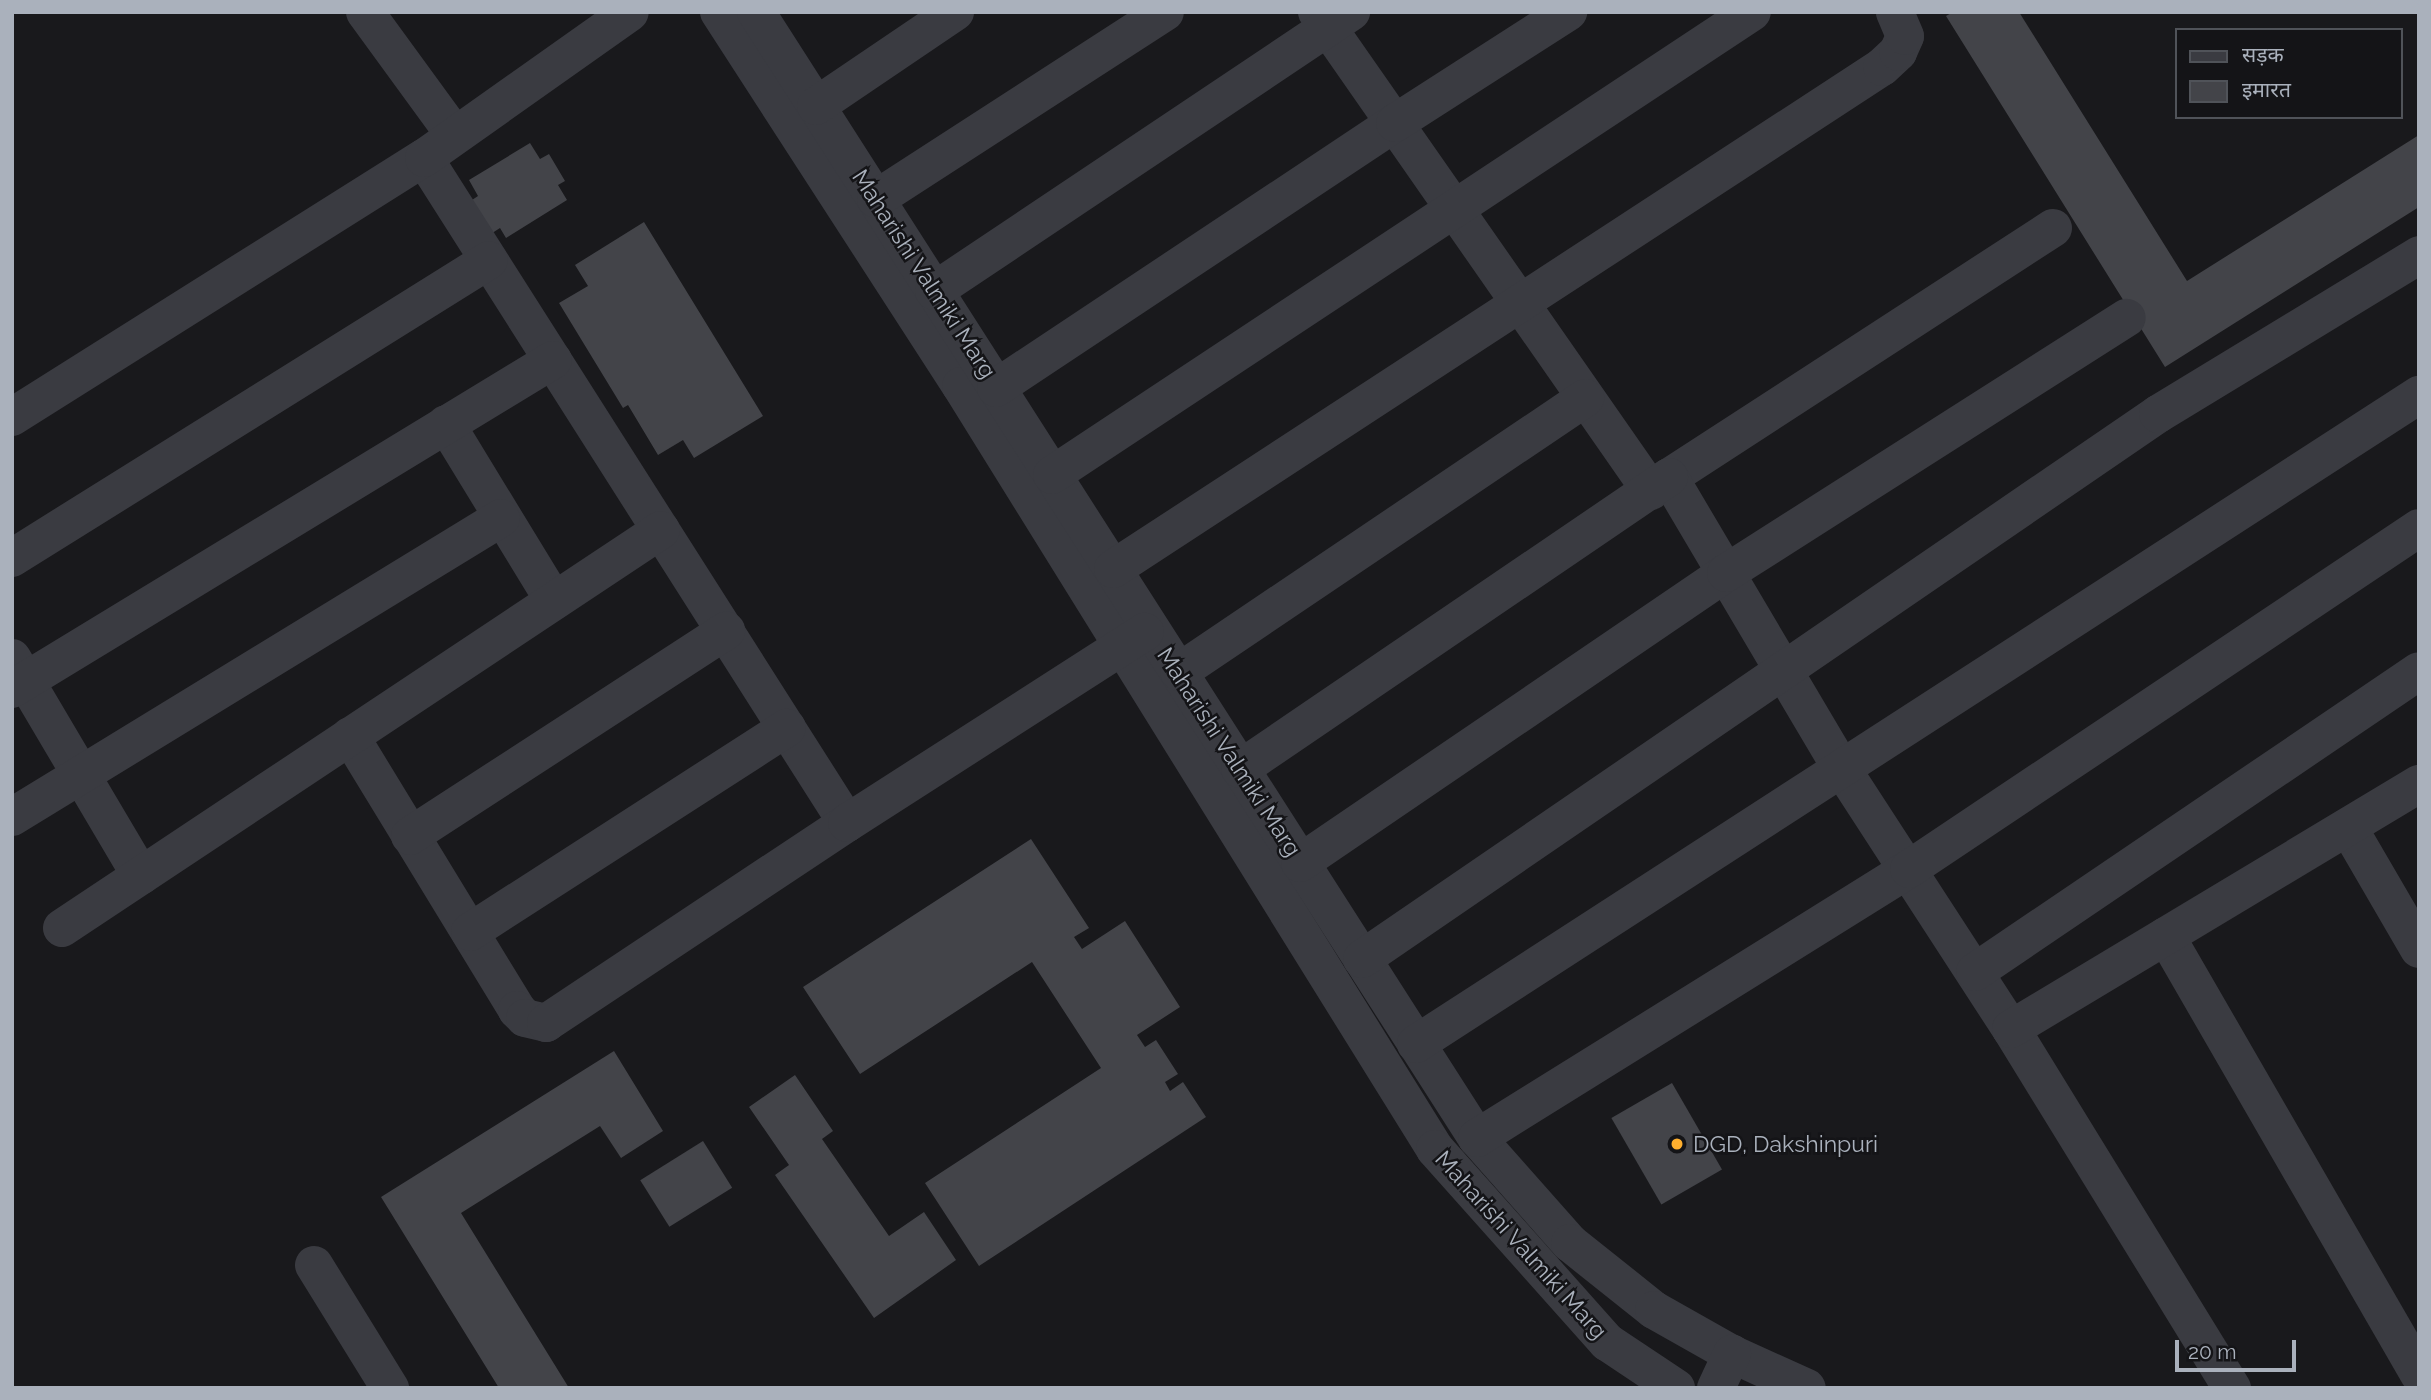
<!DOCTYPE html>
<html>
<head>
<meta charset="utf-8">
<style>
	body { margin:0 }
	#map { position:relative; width:2431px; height:1400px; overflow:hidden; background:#19191c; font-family:Raleway,"Noto Sans Devanagari",sans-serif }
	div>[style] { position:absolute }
	.building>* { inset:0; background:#434449; transform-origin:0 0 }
	.minor>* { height:38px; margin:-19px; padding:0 19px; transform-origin:19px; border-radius:19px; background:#3a3b41 }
	.dots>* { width:19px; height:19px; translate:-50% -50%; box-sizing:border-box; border:4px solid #141417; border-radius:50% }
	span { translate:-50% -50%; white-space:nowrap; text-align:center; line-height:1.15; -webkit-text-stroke:5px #141417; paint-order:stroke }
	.street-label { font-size:23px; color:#aab1bc }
	.poi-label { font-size:23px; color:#aab1bc }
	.left { translate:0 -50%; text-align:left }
	.frame { position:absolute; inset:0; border:14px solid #aab1bc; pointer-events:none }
	.legend { position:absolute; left:2175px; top:28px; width:228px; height:91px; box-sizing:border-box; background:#141417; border:2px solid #505359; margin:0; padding:9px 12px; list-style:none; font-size:21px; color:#aab1bc }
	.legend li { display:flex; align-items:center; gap:14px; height:35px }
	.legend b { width:35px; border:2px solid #505359 }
	.scale { position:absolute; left:2175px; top:1340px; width:121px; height:32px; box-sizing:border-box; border:4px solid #aab1bc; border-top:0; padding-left:9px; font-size:21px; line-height:24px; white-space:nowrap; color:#aab1bc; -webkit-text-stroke:5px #141417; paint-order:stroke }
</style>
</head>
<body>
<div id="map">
	<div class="building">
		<div style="clip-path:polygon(1953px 12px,2019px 12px,2187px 281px,2419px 135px,2419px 207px,2165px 367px,1946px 16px)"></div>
		<div style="clip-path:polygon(530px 143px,540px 159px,549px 154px,565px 181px,558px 185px,567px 200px,506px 238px,500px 228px,486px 237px,466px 204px,478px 196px,469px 180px)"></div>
		<div style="clip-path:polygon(644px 222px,763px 416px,694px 458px,683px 440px,658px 455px,628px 405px,623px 408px,559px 303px,588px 286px,575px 265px)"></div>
		<div style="clip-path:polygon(1031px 839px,1089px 928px,1074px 937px,1082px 949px,1125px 921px,1180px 1007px,1137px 1035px,1145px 1047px,1156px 1040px,1178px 1074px,1165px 1082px,1170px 1091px,1183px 1082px,1206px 1117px,979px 1266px,925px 1183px,1101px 1068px,1032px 962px,860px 1074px,803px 987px)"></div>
		<div style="clip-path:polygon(614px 1051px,663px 1131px,621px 1158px,600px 1126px,461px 1213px,569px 1388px,499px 1388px,381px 1197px)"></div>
		<div style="clip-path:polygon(795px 1075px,833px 1131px,822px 1139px,889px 1236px,924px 1212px,956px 1260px,874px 1318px,775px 1175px,789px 1165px,749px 1107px)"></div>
		<div style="left:1672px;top:1083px;width:100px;height:70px;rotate:60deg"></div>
		<div style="left:703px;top:1141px;width:55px;height:74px;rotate:58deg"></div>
	</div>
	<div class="minor">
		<div style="left:365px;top:12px;width:151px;rotate:53.9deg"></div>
		<div style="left:719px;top:12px;width:445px;rotate:57.1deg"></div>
		<div style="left:961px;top:386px;width:898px;rotate:58.15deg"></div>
		<div style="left:1435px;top:1149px;width:259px;rotate:48.3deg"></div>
		<div style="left:1607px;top:1342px;width:83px;rotate:33.7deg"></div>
		<div style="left:756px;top:12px;width:1337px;rotate:57.37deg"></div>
		<div style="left:1477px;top:1138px;width:140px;rotate:48.5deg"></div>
		<div style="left:1570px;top:1243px;width:107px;rotate:38.6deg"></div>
		<div style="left:1654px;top:1310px;width:90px;rotate:29.4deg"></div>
		<div style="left:1732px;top:1354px;width:82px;rotate:24.4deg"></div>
		<div style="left:1317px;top:12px;width:584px;rotate:55.11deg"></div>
		<div style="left:816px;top:106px;width:168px;rotate:-34.1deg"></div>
		<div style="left:424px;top:158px;width:788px;rotate:57.54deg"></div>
		<div style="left:876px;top:199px;width:344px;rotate:-32.9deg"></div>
		<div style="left:2053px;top:228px;width:458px;rotate:147deg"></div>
		<div style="left:1669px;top:477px;width:339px;rotate:59.4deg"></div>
		<div style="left:1842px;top:769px;width:310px;rotate:57deg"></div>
		<div style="left:2011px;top:1029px;width:422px;rotate:58.4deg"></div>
		<div style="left:934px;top:291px;width:502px;rotate:-33.79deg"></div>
		<div style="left:996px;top:388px;width:479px;rotate:-33.6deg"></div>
		<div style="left:1395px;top:123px;width:206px;rotate:-32.7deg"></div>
		<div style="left:12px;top:417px;width:487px;rotate:-32.2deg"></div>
		<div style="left:424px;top:158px;width:252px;rotate:-35.3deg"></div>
		<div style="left:446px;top:424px;width:207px;rotate:58.6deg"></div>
		<div style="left:1052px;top:475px;width:839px;rotate:-33.48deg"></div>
		<div style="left:12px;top:558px;width:562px;rotate:-31.99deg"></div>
		<div style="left:1113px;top:569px;width:918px;rotate:-33.14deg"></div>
		<div style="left:1882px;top:67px;width:22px;rotate:-43deg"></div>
		<div style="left:1898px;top:52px;width:17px;rotate:-66deg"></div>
		<div style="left:1905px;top:36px;width:26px;rotate:-113deg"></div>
		<div style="left:12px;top:658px;width:253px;rotate:59.4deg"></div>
		<div style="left:1179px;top:672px;width:490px;rotate:-34deg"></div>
		<div style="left:12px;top:689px;width:633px;rotate:-31.31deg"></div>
		<div style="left:350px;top:736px;width:321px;rotate:58.6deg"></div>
		<div style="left:517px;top:1010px;width:11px;rotate:45deg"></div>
		<div style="left:525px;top:1018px;width:22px;rotate:13deg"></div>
		<div style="left:546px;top:1023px;width:361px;rotate:-33.6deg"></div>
		<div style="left:847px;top:823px;width:354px;rotate:-32.7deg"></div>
		<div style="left:1240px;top:769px;width:519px;rotate:-34.24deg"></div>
		<div style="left:12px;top:817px;width:573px;rotate:-31.44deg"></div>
		<div style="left:2348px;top:827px;width:141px;rotate:59.8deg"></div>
		<div style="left:410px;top:836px;width:377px;rotate:-33deg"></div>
		<div style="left:1300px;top:863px;width:515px;rotate:-34.25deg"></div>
		<div style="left:1726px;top:573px;width:475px;rotate:-32.5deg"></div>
		<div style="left:62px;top:928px;width:719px;rotate:-33.6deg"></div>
		<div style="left:470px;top:932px;width:377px;rotate:-32.8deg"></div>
		<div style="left:2166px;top:936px;width:506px;rotate:59.99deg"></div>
		<div style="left:1362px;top:959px;width:965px;rotate:-34.4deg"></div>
		<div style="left:2158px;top:414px;width:306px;rotate:-31.3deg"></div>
		<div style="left:1975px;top:972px;width:536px;rotate:-34.13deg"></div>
		<div style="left:2011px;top:1029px;width:476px;rotate:-31deg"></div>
		<div style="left:1416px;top:1044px;width:1195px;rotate:-32.91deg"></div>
		<div style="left:1477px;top:1138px;width:509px;rotate:-31.91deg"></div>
		<div style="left:1909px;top:869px;width:613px;rotate:-33.77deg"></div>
		<div style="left:314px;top:1265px;width:145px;rotate:58.3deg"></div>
		<div style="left:1716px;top:1388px;width:38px;rotate:-65deg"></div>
	</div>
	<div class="dots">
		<div style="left:1677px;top:1144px;background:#ffaf2e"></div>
	</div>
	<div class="street-label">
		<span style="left:924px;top:274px;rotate:57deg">Maharishi Valmiki Marg</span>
		<span style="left:1229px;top:752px;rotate:57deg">Maharishi Valmiki Marg</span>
		<span style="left:1521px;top:1245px;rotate:48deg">Maharishi Valmiki Marg</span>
	</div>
	<div class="poi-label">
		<span class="left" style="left:1693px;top:1144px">DGD, Dakshinpuri</span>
	</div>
	<div class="frame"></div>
	<ul class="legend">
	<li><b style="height:9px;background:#3a3b41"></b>सड़क</li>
	<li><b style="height:19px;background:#434449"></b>इमारत</li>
	</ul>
	<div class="scale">20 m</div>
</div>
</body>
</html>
